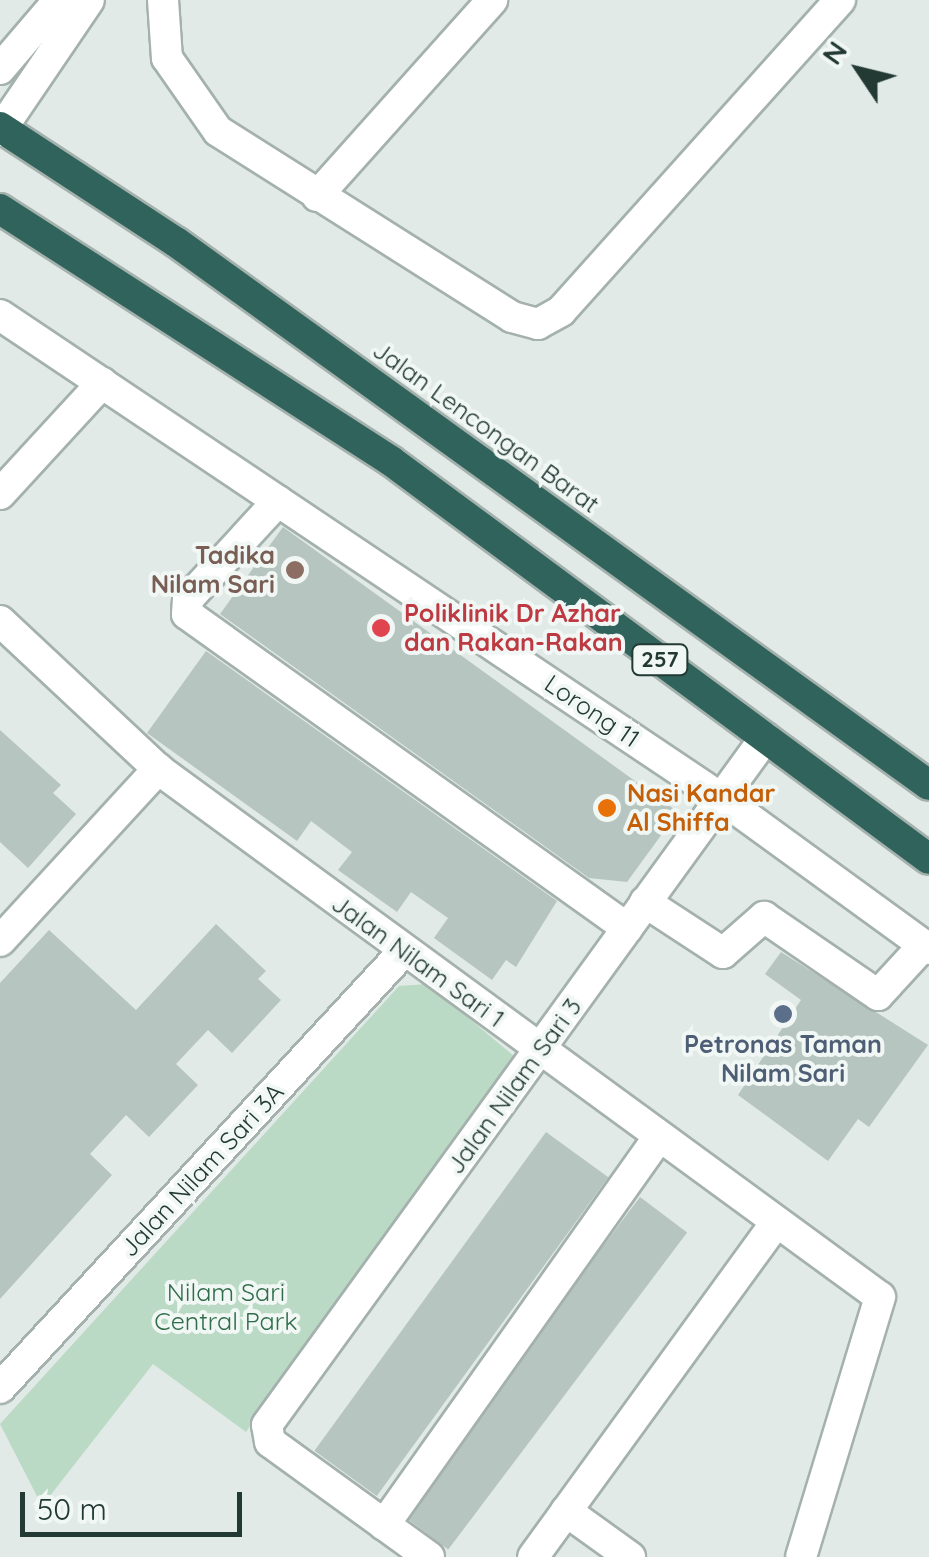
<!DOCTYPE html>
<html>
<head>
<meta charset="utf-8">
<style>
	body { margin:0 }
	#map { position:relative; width:929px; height:1557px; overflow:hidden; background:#e1eae6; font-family:Quicksand,sans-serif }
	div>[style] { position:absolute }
	.green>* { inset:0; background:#bbdac5 }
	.building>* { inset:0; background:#b6c5bf; transform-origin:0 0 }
	.roads { filter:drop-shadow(2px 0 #a4b1ad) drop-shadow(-2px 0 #a4b1ad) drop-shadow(0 2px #a4b1ad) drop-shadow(0 -2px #a4b1ad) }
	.minor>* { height:30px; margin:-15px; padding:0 15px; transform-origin:15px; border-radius:15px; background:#fff }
	.highway>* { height:30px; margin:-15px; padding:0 15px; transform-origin:15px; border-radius:15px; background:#30635b }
	.dots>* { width:28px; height:28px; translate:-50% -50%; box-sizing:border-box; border:5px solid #f1f7f4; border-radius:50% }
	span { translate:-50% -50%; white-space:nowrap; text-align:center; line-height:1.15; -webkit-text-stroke:8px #f1f7f4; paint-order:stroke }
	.shield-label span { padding:2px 8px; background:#f1f7f4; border:2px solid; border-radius:8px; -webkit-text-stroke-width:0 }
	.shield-label { font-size:22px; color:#223934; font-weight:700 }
	.street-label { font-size:25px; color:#223934 }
	.education-label { font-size:25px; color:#785e54; font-weight:700 }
	.right { translate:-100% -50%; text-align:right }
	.health-label { font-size:25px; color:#be3a42; font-weight:700 }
	.left { translate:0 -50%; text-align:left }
	.food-label { font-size:25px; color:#c56008; font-weight:700 }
	.service-label { font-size:25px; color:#4e5e75; font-weight:700 }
	.park-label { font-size:25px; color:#306d4a }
	.north { position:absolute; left:809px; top:20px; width:100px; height:100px; -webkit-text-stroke:8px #f1f7f4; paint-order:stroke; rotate:305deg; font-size:28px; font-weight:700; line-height:40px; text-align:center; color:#223934 }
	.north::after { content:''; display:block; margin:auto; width:35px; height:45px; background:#223934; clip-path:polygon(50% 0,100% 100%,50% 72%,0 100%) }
	.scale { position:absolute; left:20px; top:1492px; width:222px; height:45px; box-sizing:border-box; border:5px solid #223934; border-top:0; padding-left:12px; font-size:30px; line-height:35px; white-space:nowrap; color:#223934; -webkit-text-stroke:8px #f1f7f4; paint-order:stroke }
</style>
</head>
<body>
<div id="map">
	<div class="green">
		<div style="clip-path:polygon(428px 984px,514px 1056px,246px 1432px,153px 1364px,42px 1506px,0 1424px,399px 986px)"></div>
	</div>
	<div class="building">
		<div style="clip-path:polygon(283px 527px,678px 812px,627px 882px,589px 878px,220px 614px)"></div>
		<div style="clip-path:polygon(206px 651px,557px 901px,516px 967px,506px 960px,492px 980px,434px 938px,448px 918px,411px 892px,397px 912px,338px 870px,352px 852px,311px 821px,297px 841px,147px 733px)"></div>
		<div style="clip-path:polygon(0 730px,61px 785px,53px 793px,76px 814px,28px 868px,0 842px)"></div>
		<div style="clip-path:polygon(216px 924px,266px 971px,258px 979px,281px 1000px,232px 1053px,208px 1030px,176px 1064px,198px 1085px,149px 1137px,126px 1115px,90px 1154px,112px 1175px,0 1299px,0 983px,49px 930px,136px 1010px)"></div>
		<div style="clip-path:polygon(781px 952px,928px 1045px,869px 1127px,858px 1119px,828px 1161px,738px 1095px,801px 1000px,765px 974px)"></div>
		<div style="left:546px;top:1132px;width:77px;height:394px;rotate:36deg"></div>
		<div style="left:640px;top:1197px;width:59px;height:397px;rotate:37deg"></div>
	</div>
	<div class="roads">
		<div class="minor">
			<div style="left:163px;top:0;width:58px;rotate:86.1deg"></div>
			<div style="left:167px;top:58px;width:89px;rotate:55.1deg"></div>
			<div style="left:218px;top:131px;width:348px;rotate:32.3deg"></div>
			<div style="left:512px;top:317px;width:27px;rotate:15deg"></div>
			<div style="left:538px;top:324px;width:26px;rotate:-29deg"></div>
			<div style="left:561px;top:311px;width:418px;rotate:-48.1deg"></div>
			<div style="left:0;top:69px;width:91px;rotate:-49.5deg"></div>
			<div style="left:0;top:131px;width:158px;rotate:-55.8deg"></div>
			<div style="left:317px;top:196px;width:263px;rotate:-48.2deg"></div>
			<div style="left:0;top:315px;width:868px;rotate:33.82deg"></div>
			<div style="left:721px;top:798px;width:257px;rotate:36deg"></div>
			<div style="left:0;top:494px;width:151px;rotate:-47.4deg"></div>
			<div style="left:278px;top:501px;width:133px;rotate:132.6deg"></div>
			<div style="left:188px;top:599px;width:15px;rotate:94deg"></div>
			<div style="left:187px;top:614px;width:541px;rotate:35.51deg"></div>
			<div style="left:0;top:621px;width:216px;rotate:43.1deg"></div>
			<div style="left:158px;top:769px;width:894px;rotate:36.18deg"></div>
			<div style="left:880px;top:1297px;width:272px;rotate:106.9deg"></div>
			<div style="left:645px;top:902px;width:93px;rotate:33.2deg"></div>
			<div style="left:723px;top:953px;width:55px;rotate:-41.3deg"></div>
			<div style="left:764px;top:917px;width:138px;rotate:34.4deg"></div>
			<div style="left:878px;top:995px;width:68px;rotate:-47.4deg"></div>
			<div style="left:0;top:941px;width:234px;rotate:-47.4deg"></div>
			<div style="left:0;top:1388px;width:595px;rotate:-47.25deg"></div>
			<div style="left:566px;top:1511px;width:79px;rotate:35.7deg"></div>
			<div style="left:384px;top:1525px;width:476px;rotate:-54.7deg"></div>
			<div style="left:429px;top:1557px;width:196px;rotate:-144.1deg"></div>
			<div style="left:270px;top:1442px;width:17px;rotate:-100deg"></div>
			<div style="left:267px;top:1425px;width:849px;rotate:-54.06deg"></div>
			<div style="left:533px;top:1557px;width:414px;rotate:-54deg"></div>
		</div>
		<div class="highway">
			<div style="left:0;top:127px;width:210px;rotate:33.2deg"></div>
			<div style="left:176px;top:242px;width:928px;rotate:35.8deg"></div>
			<div style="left:0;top:209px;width:465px;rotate:32.8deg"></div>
			<div style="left:391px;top:461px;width:669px;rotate:36.49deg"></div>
		</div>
	</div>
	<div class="dots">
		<div style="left:295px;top:570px;background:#8d6e63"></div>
		<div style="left:381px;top:628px;background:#e0444e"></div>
		<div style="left:607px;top:808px;background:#e8710a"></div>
		<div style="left:783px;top:1014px;background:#5c6f8a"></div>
	</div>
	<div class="shield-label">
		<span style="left:660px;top:660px">257</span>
	</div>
	<div class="street-label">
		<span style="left:486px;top:427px;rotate:36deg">Jalan Lencongan Barat</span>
		<span style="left:592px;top:711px;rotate:34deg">Lorong 11</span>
		<span style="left:418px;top:961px;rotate:36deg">Jalan Nilam Sari 1</span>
		<span style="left:514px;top:1086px;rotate:-54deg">Jalan Nilam Sari 3</span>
		<span style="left:202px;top:1170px;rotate:-47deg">Jalan Nilam Sari 3A</span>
	</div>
	<div class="education-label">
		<span class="right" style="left:275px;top:570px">Tadika<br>Nilam Sari</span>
	</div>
	<div class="health-label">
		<span class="left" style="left:404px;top:628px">Poliklinik Dr Azhar<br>dan Rakan-Rakan</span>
	</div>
	<div class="food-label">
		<span class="left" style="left:627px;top:808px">Nasi Kandar<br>Al Shiffa</span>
	</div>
	<div class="service-label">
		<span style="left:783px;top:1059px">Petronas Taman<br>Nilam Sari</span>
	</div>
	<div class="park-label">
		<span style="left:226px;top:1307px">Nilam Sari<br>Central Park</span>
	</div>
	<div class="north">N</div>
	<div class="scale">50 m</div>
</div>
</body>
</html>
